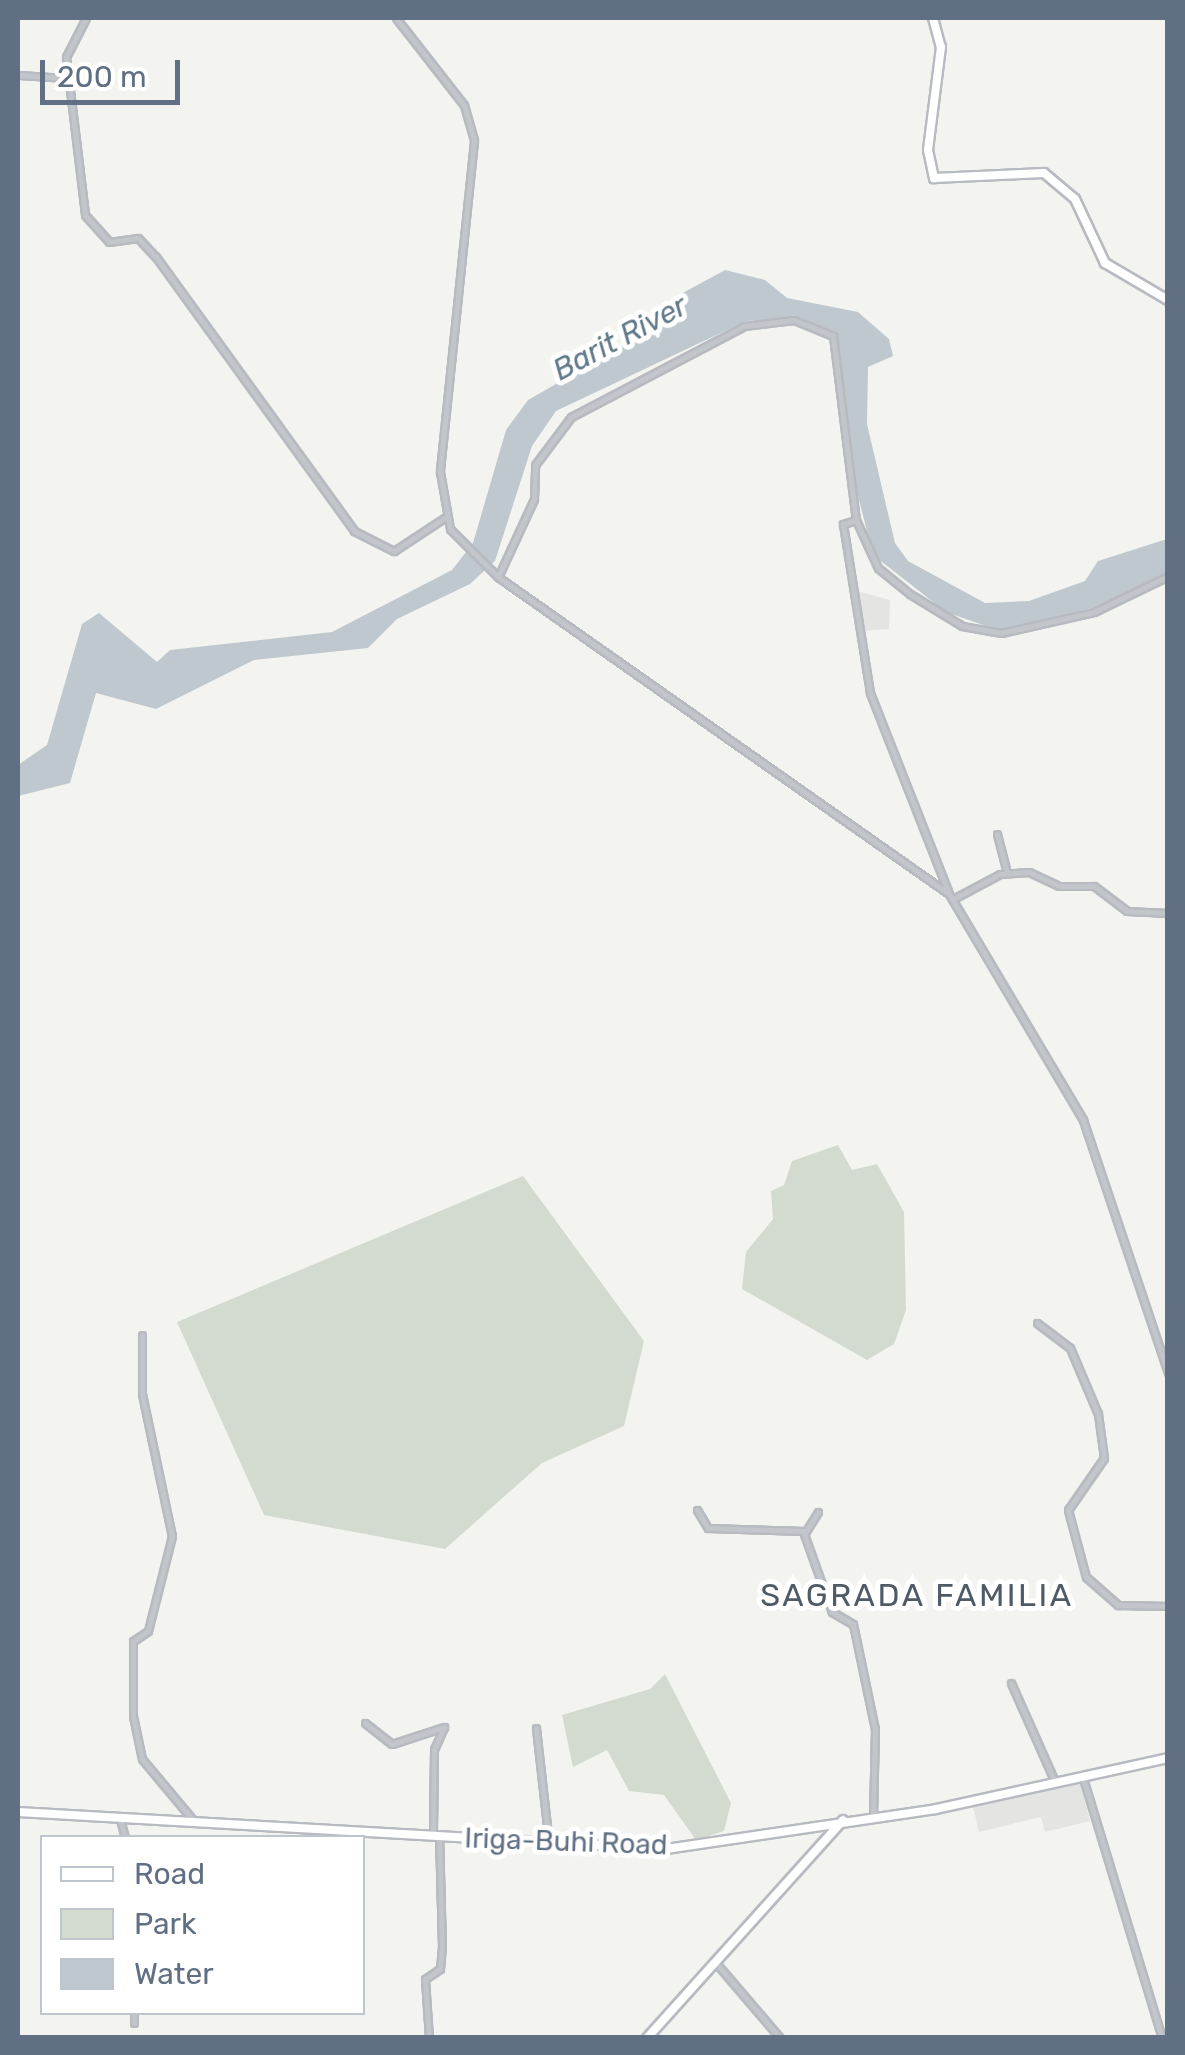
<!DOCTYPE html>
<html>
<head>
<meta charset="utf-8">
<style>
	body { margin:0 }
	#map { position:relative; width:1185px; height:2055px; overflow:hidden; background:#f3f4ef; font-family:Rubik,sans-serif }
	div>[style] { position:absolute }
	.built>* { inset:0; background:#e4e4e3 }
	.green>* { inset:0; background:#d3dbd0 }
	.water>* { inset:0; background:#bec8ce }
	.roads { filter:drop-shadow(2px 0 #b7bac0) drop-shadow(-2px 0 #b7bac0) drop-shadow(0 2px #b7bac0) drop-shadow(0 -2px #b7bac0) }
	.minor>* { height:5px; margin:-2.5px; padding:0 2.5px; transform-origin:2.5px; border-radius:2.5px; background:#c2c5c9 }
	.secondary>* { height:8px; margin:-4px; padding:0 4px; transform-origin:4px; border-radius:4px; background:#fff }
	span { translate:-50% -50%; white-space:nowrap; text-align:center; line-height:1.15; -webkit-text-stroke:10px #fff; paint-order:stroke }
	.street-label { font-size:28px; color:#606f83 }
	.water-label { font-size:30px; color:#607988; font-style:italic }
	.quarter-label { font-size:32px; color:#4f5a67; letter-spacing:2.5px }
	.frame { position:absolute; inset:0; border:20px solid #606f83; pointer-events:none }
	.legend { position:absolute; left:40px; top:1835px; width:325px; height:180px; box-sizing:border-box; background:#fff; border:2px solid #bfc5cd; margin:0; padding:12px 18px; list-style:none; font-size:30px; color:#606f83 }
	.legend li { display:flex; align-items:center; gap:20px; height:50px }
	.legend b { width:50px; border:2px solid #bfc5cd }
	.scale { position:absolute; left:40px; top:60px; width:140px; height:45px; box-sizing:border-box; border:5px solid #606f83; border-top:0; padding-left:12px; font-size:30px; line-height:35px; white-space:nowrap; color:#606f83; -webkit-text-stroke:8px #fff; paint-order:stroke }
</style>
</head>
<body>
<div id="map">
	<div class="built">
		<div style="clip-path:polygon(857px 591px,890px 600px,889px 629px,859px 631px)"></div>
		<div style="clip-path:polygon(1080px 1782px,1090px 1821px,1045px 1832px,1041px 1817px,979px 1832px,973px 1807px)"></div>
	</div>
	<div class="green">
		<div style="clip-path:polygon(838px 1145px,852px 1170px,877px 1164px,904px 1212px,906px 1310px,894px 1344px,867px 1360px,742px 1289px,746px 1252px,773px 1219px,771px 1191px,784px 1185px,792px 1161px)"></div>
		<div style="clip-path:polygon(523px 1176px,644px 1341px,624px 1426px,542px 1463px,445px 1549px,264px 1515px,177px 1322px)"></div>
		<div style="clip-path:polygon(665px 1674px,731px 1803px,724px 1831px,696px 1840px,664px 1795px,629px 1791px,607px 1750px,573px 1767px,562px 1715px,650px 1689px)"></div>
	</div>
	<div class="water">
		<div style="clip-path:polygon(725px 270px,765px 280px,787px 298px,858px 312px,889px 339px,893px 356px,868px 367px,867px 424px,895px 543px,908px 561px,985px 603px,1029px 601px,1085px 581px,1098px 561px,1167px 539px,1167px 575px,1092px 608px,1000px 631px,946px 612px,873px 555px,849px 460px,836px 334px,801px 318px,746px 321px,556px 411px,532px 446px,495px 561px,470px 584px,397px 619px,368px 648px,254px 660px,156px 709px,96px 693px,70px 783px,18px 796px,18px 765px,47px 745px,82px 624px,99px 613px,157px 662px,170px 650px,332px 632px,452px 570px,473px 543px,506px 430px,528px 400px,642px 335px,679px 295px)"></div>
	</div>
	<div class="roads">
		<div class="minor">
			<div style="left:86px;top:18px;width:44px;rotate:117.1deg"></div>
			<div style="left:66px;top:57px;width:159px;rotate:83.1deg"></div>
			<div style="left:85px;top:215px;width:36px;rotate:48deg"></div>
			<div style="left:109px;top:242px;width:29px;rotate:-8deg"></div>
			<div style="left:138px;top:238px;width:26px;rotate:47deg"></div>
			<div style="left:156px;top:257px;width:338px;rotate:54.1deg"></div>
			<div style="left:354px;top:531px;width:45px;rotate:26.6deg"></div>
			<div style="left:394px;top:551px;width:60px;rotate:-33.4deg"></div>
			<div style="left:396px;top:18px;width:110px;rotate:52deg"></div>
			<div style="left:464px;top:105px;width:37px;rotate:74deg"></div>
			<div style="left:474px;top:141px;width:333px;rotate:95.9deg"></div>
			<div style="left:440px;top:472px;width:58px;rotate:80deg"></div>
			<div style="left:450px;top:529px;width:68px;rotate:45deg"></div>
			<div style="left:498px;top:577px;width:551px;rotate:35.1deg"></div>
			<div style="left:949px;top:894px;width:263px;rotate:59.3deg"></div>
			<div style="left:1083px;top:1120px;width:267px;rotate:71.4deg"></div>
			<div style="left:18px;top:75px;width:49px;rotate:3.5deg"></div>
			<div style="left:856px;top:520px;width:14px;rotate:163deg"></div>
			<div style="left:843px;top:524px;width:171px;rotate:80.9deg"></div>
			<div style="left:870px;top:693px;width:213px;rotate:68.5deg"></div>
			<div style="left:498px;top:577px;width:86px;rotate:-65.2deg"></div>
			<div style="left:534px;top:499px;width:34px;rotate:-88deg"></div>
			<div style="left:535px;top:465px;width:60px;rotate:-53.1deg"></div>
			<div style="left:571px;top:417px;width:195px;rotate:-27.7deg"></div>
			<div style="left:744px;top:326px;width:50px;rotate:-6.8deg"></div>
			<div style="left:794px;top:320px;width:42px;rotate:22.3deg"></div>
			<div style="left:833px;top:336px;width:185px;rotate:82.9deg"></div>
			<div style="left:856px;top:520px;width:53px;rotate:65.4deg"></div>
			<div style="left:878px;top:568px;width:41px;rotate:39.1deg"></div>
			<div style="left:910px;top:594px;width:61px;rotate:31.6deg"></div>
			<div style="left:962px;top:626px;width:40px;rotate:10deg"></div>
			<div style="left:1001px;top:633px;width:95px;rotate:-12.7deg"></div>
			<div style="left:1094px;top:612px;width:82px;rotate:-25.9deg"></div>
			<div style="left:997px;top:834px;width:40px;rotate:75.6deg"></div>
			<div style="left:953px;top:899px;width:53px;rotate:-28deg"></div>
			<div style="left:1000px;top:874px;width:29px;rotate:-4deg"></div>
			<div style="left:1029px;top:872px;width:33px;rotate:25deg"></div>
			<div style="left:1059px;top:886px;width:35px"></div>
			<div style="left:1094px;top:886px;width:41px;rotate:37.1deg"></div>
			<div style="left:1127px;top:911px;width:41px;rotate:2.8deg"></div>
			<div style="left:1037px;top:1323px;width:41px;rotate:37.1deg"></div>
			<div style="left:1070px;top:1348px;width:72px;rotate:67deg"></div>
			<div style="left:1098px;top:1414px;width:44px;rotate:82.2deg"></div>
			<div style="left:1104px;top:1458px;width:63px;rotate:124.7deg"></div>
			<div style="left:1068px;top:1510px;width:69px;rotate:75deg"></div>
			<div style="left:1086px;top:1577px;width:43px;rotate:41.2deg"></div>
			<div style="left:1118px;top:1605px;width:50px;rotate:1.1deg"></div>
			<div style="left:142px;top:1335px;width:59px;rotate:90deg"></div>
			<div style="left:142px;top:1394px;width:145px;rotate:78.1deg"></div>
			<div style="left:172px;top:1536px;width:98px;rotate:104.2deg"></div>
			<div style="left:148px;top:1631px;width:18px;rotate:146deg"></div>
			<div style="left:133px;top:1641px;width:75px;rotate:90deg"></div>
			<div style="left:133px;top:1716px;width:44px;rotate:78.2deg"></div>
			<div style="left:142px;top:1759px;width:80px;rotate:50.1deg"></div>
			<div style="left:697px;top:1510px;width:21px;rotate:59deg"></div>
			<div style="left:708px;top:1528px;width:96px;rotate:1.8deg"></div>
			<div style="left:818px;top:1512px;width:26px;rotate:122deg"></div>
			<div style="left:804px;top:1534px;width:83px;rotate:70.3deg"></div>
			<div style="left:832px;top:1612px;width:24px;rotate:30deg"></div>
			<div style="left:853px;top:1624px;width:107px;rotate:78.2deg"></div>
			<div style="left:875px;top:1729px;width:87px;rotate:91.3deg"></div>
			<div style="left:1011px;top:1683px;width:108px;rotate:66deg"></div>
			<div style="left:365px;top:1723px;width:34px;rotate:38deg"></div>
			<div style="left:392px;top:1744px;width:55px;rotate:-18.1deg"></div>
			<div style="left:444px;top:1727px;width:24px;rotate:114deg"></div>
			<div style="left:434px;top:1749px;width:87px;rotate:90.7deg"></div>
			<div style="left:536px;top:1728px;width:116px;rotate:83.6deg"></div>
			<div style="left:1083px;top:1778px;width:272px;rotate:73.1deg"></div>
			<div style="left:120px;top:1819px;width:20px;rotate:75deg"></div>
			<div style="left:716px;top:1963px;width:99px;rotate:49.5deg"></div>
			<div style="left:134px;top:2012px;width:11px;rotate:90deg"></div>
			<div style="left:429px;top:2038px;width:59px;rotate:-93.9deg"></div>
			<div style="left:425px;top:1979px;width:18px;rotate:-34deg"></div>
			<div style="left:440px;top:1969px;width:21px;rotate:-85deg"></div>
			<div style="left:442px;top:1948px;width:111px;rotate:-91.5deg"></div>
		</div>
		<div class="secondary">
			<div style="left:933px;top:18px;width:30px;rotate:75deg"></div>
			<div style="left:941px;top:47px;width:104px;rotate:97.2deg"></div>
			<div style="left:928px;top:150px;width:29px;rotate:78deg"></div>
			<div style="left:934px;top:178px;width:110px;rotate:-2.6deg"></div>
			<div style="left:1044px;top:173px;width:40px;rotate:40deg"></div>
			<div style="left:1075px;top:199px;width:71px;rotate:64.9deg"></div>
			<div style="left:1105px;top:263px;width:73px;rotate:30.4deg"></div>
			<div style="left:18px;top:1812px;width:649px;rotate:3.27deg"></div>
			<div style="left:666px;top:1849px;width:273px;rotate:-8.4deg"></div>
			<div style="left:936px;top:1809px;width:238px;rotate:-12.4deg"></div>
			<div style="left:647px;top:2038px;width:293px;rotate:-48deg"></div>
		</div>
	</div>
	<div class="street-label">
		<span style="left:566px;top:1842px;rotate:2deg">Iriga-Buhi Road</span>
	</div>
	<div class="water-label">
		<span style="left:620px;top:338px;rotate:-28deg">Barit River</span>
	</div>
	<div class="quarter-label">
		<span style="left:917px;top:1595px">SAGRADA FAMILIA</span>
	</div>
	<div class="frame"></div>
	<ul class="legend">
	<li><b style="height:12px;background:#fff"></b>Road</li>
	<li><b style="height:28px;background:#d3dbd0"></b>Park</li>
	<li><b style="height:28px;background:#bec8ce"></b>Water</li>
	</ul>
	<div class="scale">200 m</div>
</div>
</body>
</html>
